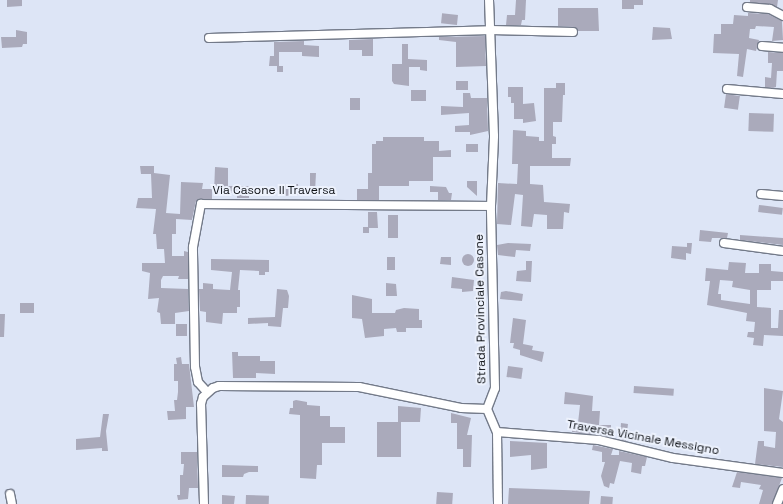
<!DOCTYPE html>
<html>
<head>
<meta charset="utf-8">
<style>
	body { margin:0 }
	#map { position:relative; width:783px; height:504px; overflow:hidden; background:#dde5f6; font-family:"Space Grotesk",sans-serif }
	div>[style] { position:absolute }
	.building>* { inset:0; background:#aab; transform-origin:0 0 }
	.round { border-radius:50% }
	.roads { filter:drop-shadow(1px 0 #737a89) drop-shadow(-1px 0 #737a89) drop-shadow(0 1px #737a89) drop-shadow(0 -1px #737a89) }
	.minor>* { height:8px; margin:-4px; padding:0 4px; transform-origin:4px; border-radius:4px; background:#fff }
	span { translate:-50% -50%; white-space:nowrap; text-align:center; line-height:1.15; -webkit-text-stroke:4px #edf2fd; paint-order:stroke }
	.street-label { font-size:12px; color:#0f1217 }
</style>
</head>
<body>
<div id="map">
	<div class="building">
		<div style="clip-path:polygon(7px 0,22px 0,22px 6px,7px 7px)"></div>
		<div style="clip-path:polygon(516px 0,526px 0,525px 20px,522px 20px,521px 25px,506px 25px,507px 15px,515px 15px)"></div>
		<div style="clip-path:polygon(622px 0,643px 0,643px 5px,634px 5px,634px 9px,622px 9px)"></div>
		<div style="clip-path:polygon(750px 0,778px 0,777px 7px,750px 2px)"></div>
		<div style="clip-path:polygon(558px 8px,598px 8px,599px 31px,578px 31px,574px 27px,558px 26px)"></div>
		<div style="clip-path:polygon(748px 13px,768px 14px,782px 21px,783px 40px,772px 41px,774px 27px,756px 26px,755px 29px,750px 29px,749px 38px,759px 40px,756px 51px,747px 49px,743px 77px,737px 76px,739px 54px,713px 53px,714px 34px,721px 34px,721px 24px,733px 24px,734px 15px,748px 16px)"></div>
		<div style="left:458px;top:15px;width:10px;height:16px;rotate:96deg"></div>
		<div style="clip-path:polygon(653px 27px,670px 28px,672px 39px,652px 40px)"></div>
		<div style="clip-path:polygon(16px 30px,27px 32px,27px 44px,23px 44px,22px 47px,2px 48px,1px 37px,16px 37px)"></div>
		<div style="clip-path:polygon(485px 36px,486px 66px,456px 67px,456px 42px,439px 40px,439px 37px)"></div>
		<div style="clip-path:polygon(373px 39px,373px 56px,362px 56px,362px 50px,349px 50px,349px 40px)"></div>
		<div style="clip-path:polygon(304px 41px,304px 45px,319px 46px,319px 57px,302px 56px,302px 52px,279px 52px,279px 66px,283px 66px,283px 72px,277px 72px,277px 66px,269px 66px,270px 56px,274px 56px,274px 42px)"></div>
		<div style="clip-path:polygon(402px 44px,408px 44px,408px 59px,427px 60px,427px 71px,420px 70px,420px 67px,409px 67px,409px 86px,394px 84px,392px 81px,392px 64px,402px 64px)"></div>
		<div style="clip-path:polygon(768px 52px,783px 53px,783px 71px,777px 71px,776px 87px,773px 88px,765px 87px,765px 77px,771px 78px,772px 63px,768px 63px)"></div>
		<div style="left:456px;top:81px;width:12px;height:9px"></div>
		<div style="clip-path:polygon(556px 83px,565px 83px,565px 95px,563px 95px,562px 122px,553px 122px,553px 136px,556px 137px,556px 144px,552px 144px,552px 158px,571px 158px,570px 166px,530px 166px,530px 184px,543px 185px,544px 202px,570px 204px,569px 213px,564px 212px,563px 229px,547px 229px,547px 215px,534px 214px,532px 227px,521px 226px,523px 195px,515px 194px,511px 225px,497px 224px,498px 183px,517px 184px,518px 164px,512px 164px,513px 130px,526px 131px,526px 136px,539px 137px,539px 141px,544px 141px,544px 88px,556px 88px)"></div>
		<div style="clip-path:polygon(508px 87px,523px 87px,523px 104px,534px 103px,536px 121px,523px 123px,523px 119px,514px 119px,514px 103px,511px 103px,511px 97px,508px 97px)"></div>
		<div style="left:411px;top:90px;width:15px;height:11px"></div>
		<div style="clip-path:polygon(463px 93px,470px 93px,471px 98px,487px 98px,488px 131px,470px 135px,470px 132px,455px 132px,455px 126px,469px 125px,469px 113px,441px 115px,441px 106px,463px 107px)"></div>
		<div style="left:726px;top:94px;width:14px;height:14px;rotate:8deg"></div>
		<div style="left:350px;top:98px;width:10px;height:12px"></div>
		<div style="left:749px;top:113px;width:25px;height:18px;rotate:2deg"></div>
		<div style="clip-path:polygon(383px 137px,424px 137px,424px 141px,439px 141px,439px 151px,451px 150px,451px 157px,433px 157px,433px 181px,409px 181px,409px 186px,379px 186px,379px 200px,357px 200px,357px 189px,368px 189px,368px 173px,372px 173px,372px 144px,376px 144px,376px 141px,383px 141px)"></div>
		<div style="left:478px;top:144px;width:8px;height:12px;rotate:90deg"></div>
		<div style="clip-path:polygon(140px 166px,154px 166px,154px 173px,170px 175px,166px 213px,180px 214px,181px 182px,203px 183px,202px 189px,212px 189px,212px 199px,196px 201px,192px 220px,176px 219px,176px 234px,172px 234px,172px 256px,184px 256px,184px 251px,188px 252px,188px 279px,178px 279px,179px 276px,163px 276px,161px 280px,161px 288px,188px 289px,189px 311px,175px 313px,175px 324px,161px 324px,160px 313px,157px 312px,159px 298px,148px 299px,150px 273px,142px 271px,142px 263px,165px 263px,164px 249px,157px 249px,156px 234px,153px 234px,156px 209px,136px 208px,138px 198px,152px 198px,151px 174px,141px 174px)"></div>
		<div style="clip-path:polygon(215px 167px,228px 168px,228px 186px,249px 186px,249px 198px,237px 198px,237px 193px,214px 193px)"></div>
		<div style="clip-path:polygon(310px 173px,316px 173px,315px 192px,310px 192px)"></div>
		<div style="clip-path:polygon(467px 181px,477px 181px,477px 196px,467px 187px)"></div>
		<div style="clip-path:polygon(283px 184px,298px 184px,299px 195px,283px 196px)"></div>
		<div style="clip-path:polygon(430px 186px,446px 187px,449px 193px,452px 193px,451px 200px,438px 200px,438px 192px,430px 192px)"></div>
		<div style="left:759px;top:205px;width:24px;height:7px;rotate:7deg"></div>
		<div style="clip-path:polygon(368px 212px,377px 212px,378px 228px,369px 228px,369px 233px,363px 233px,363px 227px,368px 227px)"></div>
		<div style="left:388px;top:215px;width:10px;height:23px"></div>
		<div style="clip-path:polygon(700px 230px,728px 233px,727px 238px,712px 238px,711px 242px,699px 241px)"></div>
		<div style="clip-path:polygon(740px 235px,783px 238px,783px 245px,740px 240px)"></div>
		<div style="clip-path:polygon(508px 243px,531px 244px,530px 251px,516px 250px,515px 257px,498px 255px,497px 245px)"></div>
		<div style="clip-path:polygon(687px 243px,692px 243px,691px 254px,686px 253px,686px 260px,671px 258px,672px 246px,687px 247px)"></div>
		<div class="round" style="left:462px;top:254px;width:12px;height:12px"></div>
		<div style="left:387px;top:257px;width:8px;height:13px"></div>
		<div style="clip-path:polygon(441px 257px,451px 257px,451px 265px,440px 264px)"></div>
		<div style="clip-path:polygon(211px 259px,269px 260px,269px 272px,265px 272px,265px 275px,259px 275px,259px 271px,240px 270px,238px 290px,240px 290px,240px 307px,237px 307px,237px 313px,223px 313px,222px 324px,206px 322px,206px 312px,200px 311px,199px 289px,203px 289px,203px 283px,213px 284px,213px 289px,230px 290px,232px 272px,211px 270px)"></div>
		<div style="clip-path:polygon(526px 261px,532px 261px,531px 282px,516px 281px,517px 271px,526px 270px)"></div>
		<div style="clip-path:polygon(evenodd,729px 262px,746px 263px,745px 273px,759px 273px,759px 264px,771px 264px,771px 271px,783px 272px,783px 281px,771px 281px,771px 290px,757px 290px,757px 307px,771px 308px,771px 328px,778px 328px,779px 310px,783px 310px,783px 336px,764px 335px,763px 346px,753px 345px,754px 338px,747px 337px,748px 332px,754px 332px,755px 322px,746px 321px,747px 313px,707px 305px,710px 281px,705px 281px,706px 268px,728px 270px,729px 262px,720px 280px,733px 281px,732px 287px,750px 290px,750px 304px,721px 300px,721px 294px,718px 294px,720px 280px)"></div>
		<div style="clip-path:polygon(452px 277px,474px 280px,473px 291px,462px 292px,462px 289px,451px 288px)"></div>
		<div style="clip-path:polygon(386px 283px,396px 284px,397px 296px,386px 296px)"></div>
		<div style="clip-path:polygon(277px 289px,287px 290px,289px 296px,288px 308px,283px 308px,281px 327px,268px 326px,268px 323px,248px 324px,248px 318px,275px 317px)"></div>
		<div style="clip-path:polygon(506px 291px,523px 294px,522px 301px,500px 299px,501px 292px)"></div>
		<div style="clip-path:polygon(352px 295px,372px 299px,372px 313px,395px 313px,396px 310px,404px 308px,419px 309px,419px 320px,422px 320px,422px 328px,406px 328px,406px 332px,397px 332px,396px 328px,384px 329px,384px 336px,365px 338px,362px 319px,352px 318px)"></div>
		<div style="left:34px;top:303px;width:10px;height:14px;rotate:90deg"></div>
		<div style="clip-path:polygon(0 314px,5px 314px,4px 337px,0 337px)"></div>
		<div style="clip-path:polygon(513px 318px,526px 320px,523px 344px,533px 346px,532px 350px,544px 352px,542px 362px,520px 355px,520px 350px,513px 348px,514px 343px,510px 343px)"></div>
		<div style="left:176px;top:324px;width:11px;height:12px"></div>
		<div style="clip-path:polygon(232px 352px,238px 352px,238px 356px,260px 356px,260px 361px,275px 361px,275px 374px,256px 373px,256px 378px,233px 378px)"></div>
		<div style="clip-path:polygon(181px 357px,182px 364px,189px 364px,194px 407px,186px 407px,186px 419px,168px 420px,167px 411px,175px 411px,174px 400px,177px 400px,178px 392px,178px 381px,174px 381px,174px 364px,177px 364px,176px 358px)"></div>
		<div style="left:508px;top:366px;width:15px;height:11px;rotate:8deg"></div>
		<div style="left:634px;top:386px;width:40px;height:7px;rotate:4deg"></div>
		<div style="clip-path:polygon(764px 388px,783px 391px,779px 419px,783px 422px,783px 467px,755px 464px,758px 441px,764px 441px,764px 446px,775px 448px,776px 432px,764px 431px)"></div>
		<div style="clip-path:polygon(565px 392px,593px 396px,592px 411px,600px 411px,599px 425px,611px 425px,611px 437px,572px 432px,573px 422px,578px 423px,580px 405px,564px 404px)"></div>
		<div style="clip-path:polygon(296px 400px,307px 402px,307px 405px,320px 406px,320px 416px,330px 416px,330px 427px,345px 427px,345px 443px,322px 443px,322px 465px,317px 465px,316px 479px,300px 478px,300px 415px,289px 414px,290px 408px,293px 408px,293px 401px)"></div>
		<div style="clip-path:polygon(398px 406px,421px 408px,420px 422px,398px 422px)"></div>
		<div style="clip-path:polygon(451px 413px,471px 418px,467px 435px,472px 435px,471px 467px,463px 467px,463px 449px,457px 449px,457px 423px,451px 423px)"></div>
		<div style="clip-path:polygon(103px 414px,109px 414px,106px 431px,108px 451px,102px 451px,102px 448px,76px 450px,76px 439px,100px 437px)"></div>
		<div style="left:377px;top:422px;width:24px;height:35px"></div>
		<div style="clip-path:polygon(621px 423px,628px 424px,626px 441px,620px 439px)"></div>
		<div style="clip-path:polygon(510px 441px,547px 443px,547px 468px,531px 470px,531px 455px,510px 457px)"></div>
		<div style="clip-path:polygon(593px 445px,613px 449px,611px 455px,619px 455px,619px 451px,647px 457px,645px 466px,642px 466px,641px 474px,631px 472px,632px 463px,620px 461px,614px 484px,610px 483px,609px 488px,604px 486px,601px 476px,605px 462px,602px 462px,602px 452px,592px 450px)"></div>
		<div style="clip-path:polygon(181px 452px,197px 452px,198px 488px,189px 488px,188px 499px,178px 500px,177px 495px,180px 495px,180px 475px,183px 475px,184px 464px,181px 464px)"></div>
		<div style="clip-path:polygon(222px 465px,258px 466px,258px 472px,249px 472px,244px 474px,243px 477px,222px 477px)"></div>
		<div style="clip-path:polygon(737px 472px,782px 478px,772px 504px,759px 504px,763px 490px,759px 489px,761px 485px,741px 482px,740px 488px,732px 487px)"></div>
		<div style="clip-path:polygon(509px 488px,590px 491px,589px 504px,508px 504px)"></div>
		<div style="left:437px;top:492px;width:16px;height:12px;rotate:4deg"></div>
		<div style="clip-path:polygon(222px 495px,235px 496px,234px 504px,222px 504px)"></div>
		<div style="left:246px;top:495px;width:23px;height:9px;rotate:2deg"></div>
		<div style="left:601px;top:496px;width:12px;height:8px;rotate:5deg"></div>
	</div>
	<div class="roads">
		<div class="minor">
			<div style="left:747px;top:7px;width:23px;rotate:5deg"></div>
			<div style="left:770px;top:9px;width:15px;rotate:28deg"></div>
			<div style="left:209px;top:38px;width:282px;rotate:-1.6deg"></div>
			<div style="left:491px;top:30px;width:82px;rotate:1.4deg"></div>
			<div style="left:762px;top:46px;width:21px;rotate:5deg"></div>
			<div style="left:727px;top:89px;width:56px;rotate:5.1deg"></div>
			<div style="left:761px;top:194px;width:22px;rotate:5deg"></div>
			<div style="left:724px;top:243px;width:60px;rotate:7.7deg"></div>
			<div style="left:207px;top:392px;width:13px;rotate:-132deg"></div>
			<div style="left:198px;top:382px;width:15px;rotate:-101deg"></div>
			<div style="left:195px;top:367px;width:120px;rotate:-91deg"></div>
			<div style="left:193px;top:247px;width:44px;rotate:-79.5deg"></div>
			<div style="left:201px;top:204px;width:290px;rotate:0.4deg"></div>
			<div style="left:487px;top:409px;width:25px;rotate:67deg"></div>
			<div style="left:497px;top:432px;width:72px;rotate:89.2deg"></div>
			<div style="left:497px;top:432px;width:102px;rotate:4.5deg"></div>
			<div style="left:599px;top:440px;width:76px;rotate:13.7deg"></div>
			<div style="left:673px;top:458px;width:111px;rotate:7.8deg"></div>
			<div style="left:10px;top:494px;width:10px;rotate:79deg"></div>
			<div style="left:204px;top:504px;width:100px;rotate:-91.7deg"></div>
			<div style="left:201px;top:404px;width:7px;rotate:-74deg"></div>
			<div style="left:203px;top:397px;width:13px;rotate:-42deg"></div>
			<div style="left:213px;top:388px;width:6px;rotate:-18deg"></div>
			<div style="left:219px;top:386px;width:140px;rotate:0.4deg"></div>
			<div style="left:359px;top:387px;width:104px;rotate:11.6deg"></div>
			<div style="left:461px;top:408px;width:26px;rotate:2deg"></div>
			<div style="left:487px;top:409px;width:22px;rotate:-69deg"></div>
			<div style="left:495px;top:388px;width:182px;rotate:-91.3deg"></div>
			<div style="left:491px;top:206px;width:70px;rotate:-87.5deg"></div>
			<div style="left:494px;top:136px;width:136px;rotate:-92.1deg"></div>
			<div style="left:777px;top:504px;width:16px;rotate:-68deg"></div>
		</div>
	</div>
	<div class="street-label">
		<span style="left:274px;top:191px">Via Casone II Traversa</span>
		<span style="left:481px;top:309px;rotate:-91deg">Strada Provinciale Casone</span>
		<span style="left:643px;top:438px;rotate:10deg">Traversa Vicinale Messigno</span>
	</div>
</div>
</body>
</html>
